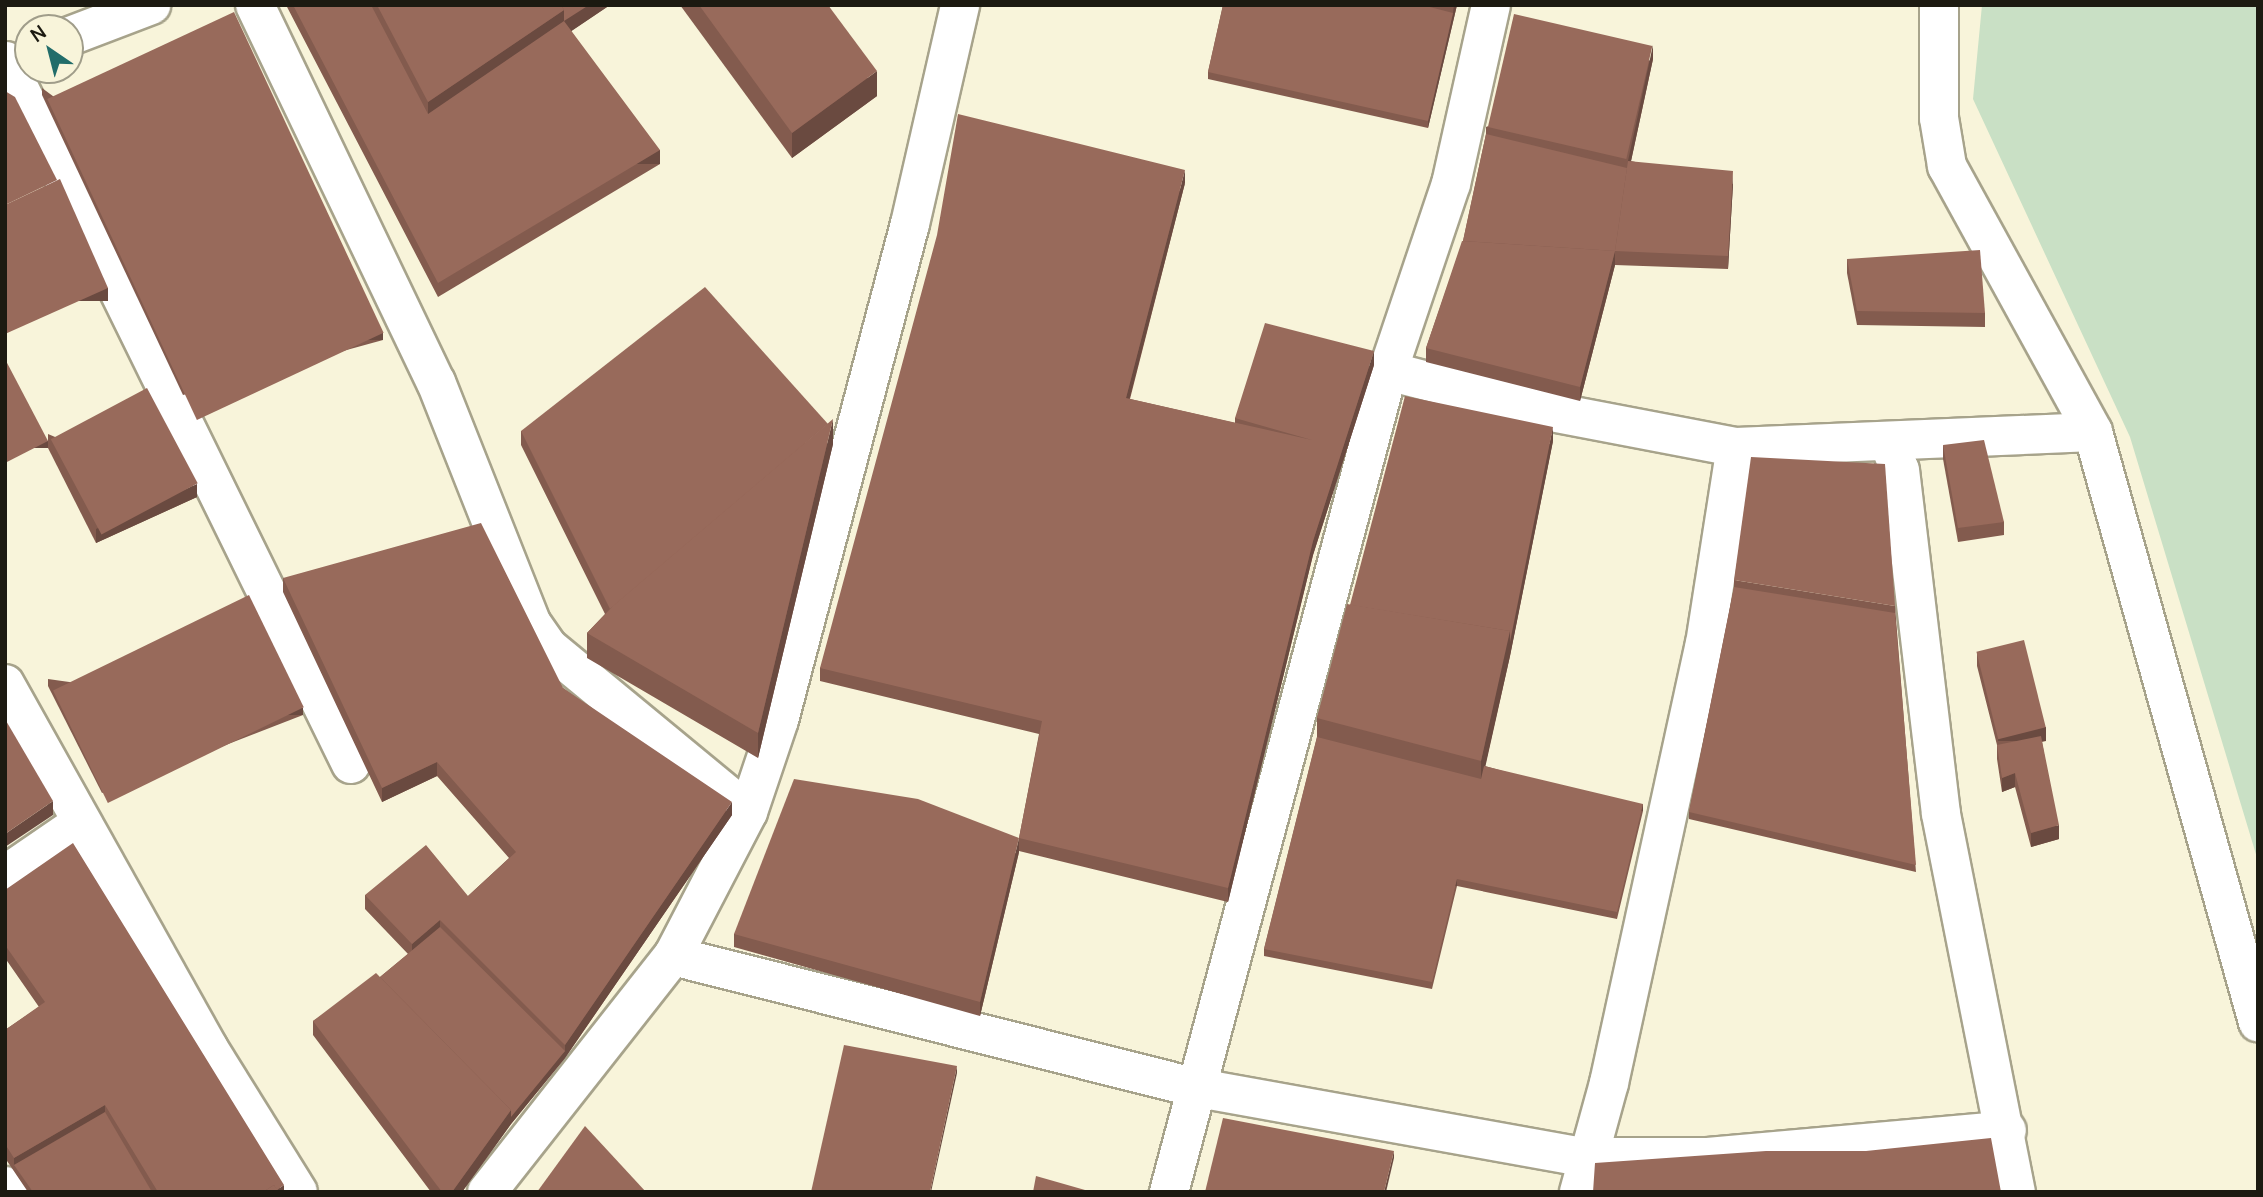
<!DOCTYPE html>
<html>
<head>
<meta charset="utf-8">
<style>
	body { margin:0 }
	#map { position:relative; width:2263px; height:1197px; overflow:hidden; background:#f8f4da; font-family:Manrope,sans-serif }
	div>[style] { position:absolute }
	.green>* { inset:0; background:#c9e0c5 }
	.roads { filter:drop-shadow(2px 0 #a7a38b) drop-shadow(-2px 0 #a7a38b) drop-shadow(0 2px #a7a38b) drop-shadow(0 -2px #a7a38b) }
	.minor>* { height:38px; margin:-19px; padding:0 19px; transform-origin:19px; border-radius:19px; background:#fff }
	.wall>* { inset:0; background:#835b4e }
	.shaded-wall>* { inset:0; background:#6a4a40; transform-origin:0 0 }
	.building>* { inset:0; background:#986a5b; transform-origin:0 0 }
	span { translate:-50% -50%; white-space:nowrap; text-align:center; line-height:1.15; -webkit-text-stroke:5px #f8f4da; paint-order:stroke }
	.frame { position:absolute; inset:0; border:7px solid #1c1a11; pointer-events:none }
	.north { position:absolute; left:14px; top:14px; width:70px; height:70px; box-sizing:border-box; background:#f8f4da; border:2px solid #a09d8a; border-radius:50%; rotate:325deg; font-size:19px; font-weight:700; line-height:28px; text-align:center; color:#1c1a11 }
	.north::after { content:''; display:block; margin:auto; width:24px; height:32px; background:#226d6a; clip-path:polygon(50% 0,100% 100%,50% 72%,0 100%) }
</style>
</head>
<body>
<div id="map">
	<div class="green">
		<div style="clip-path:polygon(1982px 5px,2258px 5px,2258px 861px,2130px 437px,1973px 99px)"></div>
	</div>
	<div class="roads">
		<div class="minor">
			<div style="left:255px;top:5px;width:418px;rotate:64.4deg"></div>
			<div style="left:436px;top:382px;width:260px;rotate:68.4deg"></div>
			<div style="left:532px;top:624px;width:28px;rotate:55deg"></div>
			<div style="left:548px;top:647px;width:259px;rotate:39.5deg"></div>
			<div style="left:1939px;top:5px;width:113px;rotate:90deg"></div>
			<div style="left:1939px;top:118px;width:49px;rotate:80.5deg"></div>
			<div style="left:1947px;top:166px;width:303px;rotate:61.2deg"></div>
			<div style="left:2093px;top:432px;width:613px;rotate:74.38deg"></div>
			<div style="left:70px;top:36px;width:87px;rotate:-20.9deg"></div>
			<div style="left:6px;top:61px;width:783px;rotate:63.86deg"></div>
			<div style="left:1388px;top:371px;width:153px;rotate:14.4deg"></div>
			<div style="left:1536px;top:409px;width:204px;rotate:10.8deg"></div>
			<div style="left:1736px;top:447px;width:357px;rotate:-2.4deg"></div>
			<div style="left:1888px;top:441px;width:31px;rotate:68deg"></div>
			<div style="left:1900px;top:470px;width:346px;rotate:83.2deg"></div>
			<div style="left:1941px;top:814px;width:385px;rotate:78.8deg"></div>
			<div style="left:5px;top:684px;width:418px;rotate:60.8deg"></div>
			<div style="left:209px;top:1049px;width:168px;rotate:58.1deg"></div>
			<div style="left:5px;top:875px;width:93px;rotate:-34.5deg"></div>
			<div style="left:673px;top:956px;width:536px;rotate:14.14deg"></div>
			<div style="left:1193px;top:1087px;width:397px;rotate:10.2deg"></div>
			<div style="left:1584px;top:1157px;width:123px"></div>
			<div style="left:1707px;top:1157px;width:301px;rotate:-5.1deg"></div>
			<div style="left:5px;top:1186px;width:7px;rotate:56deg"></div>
			<div style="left:487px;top:1192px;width:300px;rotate:-51.8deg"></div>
			<div style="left:673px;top:956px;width:162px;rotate:-62.5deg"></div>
			<div style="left:748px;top:812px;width:97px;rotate:-71.4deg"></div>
			<div style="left:779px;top:720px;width:513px;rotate:-75.21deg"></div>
			<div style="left:910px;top:224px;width:225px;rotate:-77.1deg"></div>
			<div style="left:1169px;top:1192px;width:850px;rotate:-75.06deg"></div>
			<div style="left:1388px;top:371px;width:197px;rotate:-71.4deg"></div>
			<div style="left:1451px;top:184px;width:183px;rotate:-77.4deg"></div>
			<div style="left:1579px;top:1192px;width:113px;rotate:-74.6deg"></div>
			<div style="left:1609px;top:1083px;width:449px;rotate:-77.7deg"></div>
			<div style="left:1705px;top:644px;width:199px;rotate:-81.1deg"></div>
		</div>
	</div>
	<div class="wall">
		<div style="clip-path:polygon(286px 5px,610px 5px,571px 31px,660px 164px,438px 297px)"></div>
		<div style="clip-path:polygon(680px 5px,828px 5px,877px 96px,792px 158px)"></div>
		<div style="clip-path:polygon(1223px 5px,1457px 5px,1428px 128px,1208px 79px,1208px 72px)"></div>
		<div style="clip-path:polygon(1653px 59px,1631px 161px,1733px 184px,1728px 269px,1615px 265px,1580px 401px,1426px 362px,1426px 348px,1463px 241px,1486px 134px,1486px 127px)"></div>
		<div style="clip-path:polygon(42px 88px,383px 340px,183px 395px,42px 95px)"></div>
		<div style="clip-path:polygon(1185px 183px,1130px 399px,1235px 423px,1235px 418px,1374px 365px,1313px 555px,1228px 902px,1019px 851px,1019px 838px,1039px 734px,820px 681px,820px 668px)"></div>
		<div style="clip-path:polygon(1847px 259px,1985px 313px,1985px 327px,1857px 325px,1847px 273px)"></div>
		<div style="clip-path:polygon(521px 431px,833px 444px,758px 758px,587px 658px,587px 633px,605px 614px,521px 445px)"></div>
		<div style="clip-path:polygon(48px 434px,197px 497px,96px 543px,48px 448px)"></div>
		<div style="clip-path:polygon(1553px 441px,1510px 656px,1485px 766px,1643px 811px,1617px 919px,1457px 886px,1432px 989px,1264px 956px,1264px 949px,1317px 737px,1317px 718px,1350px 605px)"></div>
		<div style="clip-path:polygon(1943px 445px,2004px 522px,2004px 535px,1958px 542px,1943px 459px)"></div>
		<div style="clip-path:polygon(283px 578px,563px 688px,732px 815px,565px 1058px,511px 1124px,462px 1192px,431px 1192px,313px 1035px,313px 1021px,380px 977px,408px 954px,365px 909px,365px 895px,468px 896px,509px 858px,437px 776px,382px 802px,283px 592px)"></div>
		<div style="clip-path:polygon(1734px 580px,1895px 606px,1916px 872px,1689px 819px,1689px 812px,1734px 587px)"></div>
		<div style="clip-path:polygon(1977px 652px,2046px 741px,2042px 742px,2059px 839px,2031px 847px,2015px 787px,2002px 792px,1997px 759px,1997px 745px,1977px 666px)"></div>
		<div style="clip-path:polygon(48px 679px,303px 715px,102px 793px,48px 686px)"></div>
		<div style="clip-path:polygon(1019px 852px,980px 1016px,734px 947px,734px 934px)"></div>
		<div style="clip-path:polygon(5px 890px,284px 1192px,28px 1192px,5px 1158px,5px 1030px,39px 1007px,5px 958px)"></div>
	</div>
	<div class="shaded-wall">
		<div style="clip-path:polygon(589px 5px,610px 5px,428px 128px,428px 102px,564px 10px)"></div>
		<div style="clip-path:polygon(1454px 5px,1457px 5px,1428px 128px,1428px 121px,1453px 13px)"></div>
		<div style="clip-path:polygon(1653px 45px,1653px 59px,1628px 175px,1628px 161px)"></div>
		<div style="clip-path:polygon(877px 71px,877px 96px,792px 158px,792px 133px)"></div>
		<div style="left:660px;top:150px;width:14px;height:259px;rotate:90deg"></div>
		<div style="clip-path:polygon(1185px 170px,1185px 183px,1126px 412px,1126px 398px)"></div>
		<div style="clip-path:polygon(1733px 171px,1733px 184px,1728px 269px,1728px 256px)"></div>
		<div style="clip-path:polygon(1615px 251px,1615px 265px,1580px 401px,1580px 387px)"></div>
		<div style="left:108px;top:288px;width:13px;height:113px;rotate:90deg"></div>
		<div style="left:383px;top:333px;width:7px;height:207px;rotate:90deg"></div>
		<div style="clip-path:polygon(1374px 351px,1374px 365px,1313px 555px,1228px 902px,1228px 888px,1313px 541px)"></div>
		<div style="clip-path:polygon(833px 419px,833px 444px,758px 758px,758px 733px)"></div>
		<div style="clip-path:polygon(1553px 427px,1553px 441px,1510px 656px,1481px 786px,1481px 761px)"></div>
		<div style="left:48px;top:441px;width:7px;height:48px;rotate:90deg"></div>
		<div style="clip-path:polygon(197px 484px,197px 497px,96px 543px,96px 529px)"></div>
		<div style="left:303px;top:708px;width:7px;height:216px;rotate:90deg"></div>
		<div style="left:2046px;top:727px;width:14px;height:48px;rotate:90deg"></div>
		<div style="clip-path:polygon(437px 762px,437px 776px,382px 802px,382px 788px)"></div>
		<div style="clip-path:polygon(2015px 773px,2015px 787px,2002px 792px,2002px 778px)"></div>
		<div style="clip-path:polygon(53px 801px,53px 815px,5px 847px,5px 834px)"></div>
		<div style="clip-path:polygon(732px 802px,732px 815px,565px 1058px,511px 1124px,462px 1192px,452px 1192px,511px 1110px,565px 1051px,565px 1045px)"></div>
		<div style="left:1643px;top:804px;width:7px;height:111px;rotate:90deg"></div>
		<div style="clip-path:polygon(2059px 825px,2059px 839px,2031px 847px,2031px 833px)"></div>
		<div style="clip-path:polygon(1019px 838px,1019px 852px,980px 1016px,980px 1002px)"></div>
		<div style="left:1457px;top:879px;width:7px;height:106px;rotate:90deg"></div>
		<div style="clip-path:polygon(440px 920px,440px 934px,412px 958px,412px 944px)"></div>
		<div style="clip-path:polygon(957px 1066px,957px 1073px,931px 1192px,930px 1192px)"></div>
		<div style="clip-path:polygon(105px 1105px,105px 1119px,14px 1165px,14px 1172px,14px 1158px)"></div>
		<div style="clip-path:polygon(1394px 1151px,1394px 1158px,1386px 1192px,1384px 1192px)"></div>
		<div style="clip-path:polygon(284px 1185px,284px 1192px,274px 1192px)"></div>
	</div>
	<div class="building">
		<div style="clip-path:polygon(293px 5px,371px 5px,428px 114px,564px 21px,660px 150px,438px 283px)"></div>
		<div style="clip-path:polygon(377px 5px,561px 5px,564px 10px,428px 102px)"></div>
		<div style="clip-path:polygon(561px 5px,589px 5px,564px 21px,564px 10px)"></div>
		<div style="clip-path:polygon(699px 5px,828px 5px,877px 71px,792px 133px)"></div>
		<div style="clip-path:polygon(1223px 5px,1422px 5px,1453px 13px,1428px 121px,1208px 72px)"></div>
		<div style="left:234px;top:12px;width:354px;height:206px;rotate:65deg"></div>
		<div style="left:1514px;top:14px;width:142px;height:116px;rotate:13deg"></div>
		<div style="clip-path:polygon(5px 91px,15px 97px,57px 180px,5px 205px)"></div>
		<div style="clip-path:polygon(958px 114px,1185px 170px,1126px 398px,1312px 440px,1235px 418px,1265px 323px,1374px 351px,1313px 541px,1228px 888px,1019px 838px,1042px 721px,820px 668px,937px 235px)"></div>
		<div style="clip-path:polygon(1486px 134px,1627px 168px,1615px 251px,1463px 241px)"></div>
		<div style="clip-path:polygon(1628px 161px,1733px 171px,1728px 256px,1615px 251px,1580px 387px,1426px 348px,1462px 241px,1615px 251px)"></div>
		<div style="clip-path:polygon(60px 179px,108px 288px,5px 334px,5px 205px)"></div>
		<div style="clip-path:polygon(1980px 250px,1985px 313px,1857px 311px,1847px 259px)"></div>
		<div style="clip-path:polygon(705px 287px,828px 424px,610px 609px,521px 431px)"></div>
		<div style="clip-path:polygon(5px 359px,48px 441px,5px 463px)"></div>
		<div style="left:147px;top:388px;width:108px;height:109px;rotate:62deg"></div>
		<div style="clip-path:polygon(1405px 396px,1553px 427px,1510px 642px,1510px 631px,1350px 605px)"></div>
		<div style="clip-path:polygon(833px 419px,758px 733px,587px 633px,614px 605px)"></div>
		<div style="clip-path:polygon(1984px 440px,2004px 522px,1958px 528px,1943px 445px)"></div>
		<div style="clip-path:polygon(1751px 457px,1885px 464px,1895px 606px,1734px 580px)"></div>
		<div style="clip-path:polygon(481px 523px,563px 688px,732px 802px,565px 1045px,440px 920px,412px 944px,365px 895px,426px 845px,468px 896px,516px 852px,437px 762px,382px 788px,283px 578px)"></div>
		<div style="clip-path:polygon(1734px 587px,1895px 613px,1916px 865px,1689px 812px)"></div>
		<div style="left:249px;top:595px;width:125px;height:218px;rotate:64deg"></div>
		<div style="clip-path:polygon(1347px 604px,1510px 631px,1481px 761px,1317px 718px)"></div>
		<div style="left:2024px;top:640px;width:90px;height:49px;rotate:76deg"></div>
		<div style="clip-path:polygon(5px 719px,53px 801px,5px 834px)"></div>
		<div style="clip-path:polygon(2041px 736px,2059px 825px,2031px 833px,2015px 773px,2002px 778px,1997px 745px)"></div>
		<div style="clip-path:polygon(1317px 737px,1481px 779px,1484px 766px,1643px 804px,1617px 912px,1457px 879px,1432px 982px,1264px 949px)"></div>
		<div style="clip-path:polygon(794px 779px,918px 799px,1019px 838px,980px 1002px,734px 934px)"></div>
		<div style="clip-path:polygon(73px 843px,284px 1185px,277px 1190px,274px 1185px,263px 1192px,158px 1192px,105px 1105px,14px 1158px,5px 1144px,5px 1030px,45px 1002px,5px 945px,5px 890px)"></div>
		<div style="clip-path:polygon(440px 927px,565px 1051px,511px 1117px,511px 1110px,380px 977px)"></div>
		<div style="clip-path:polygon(376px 973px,511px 1110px,452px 1192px,442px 1192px,313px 1021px)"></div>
		<div style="clip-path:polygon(844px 1045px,957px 1066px,930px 1192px,811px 1192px)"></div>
		<div style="clip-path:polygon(105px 1112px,152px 1192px,33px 1192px,14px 1165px)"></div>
		<div style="clip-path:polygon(1223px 1118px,1394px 1151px,1384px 1192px,1205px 1192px)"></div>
		<div style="clip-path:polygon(585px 1126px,646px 1192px,537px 1192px)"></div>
		<div style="clip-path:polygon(1991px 1138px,2001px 1192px,1593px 1192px,1595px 1163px,1766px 1151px,1866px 1151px)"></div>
		<div style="clip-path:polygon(1036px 1176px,1092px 1192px,1033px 1192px)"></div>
		<div style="clip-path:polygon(274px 1185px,279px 1192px,263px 1192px)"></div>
	</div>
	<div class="frame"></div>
	<div class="north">N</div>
</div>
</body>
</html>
